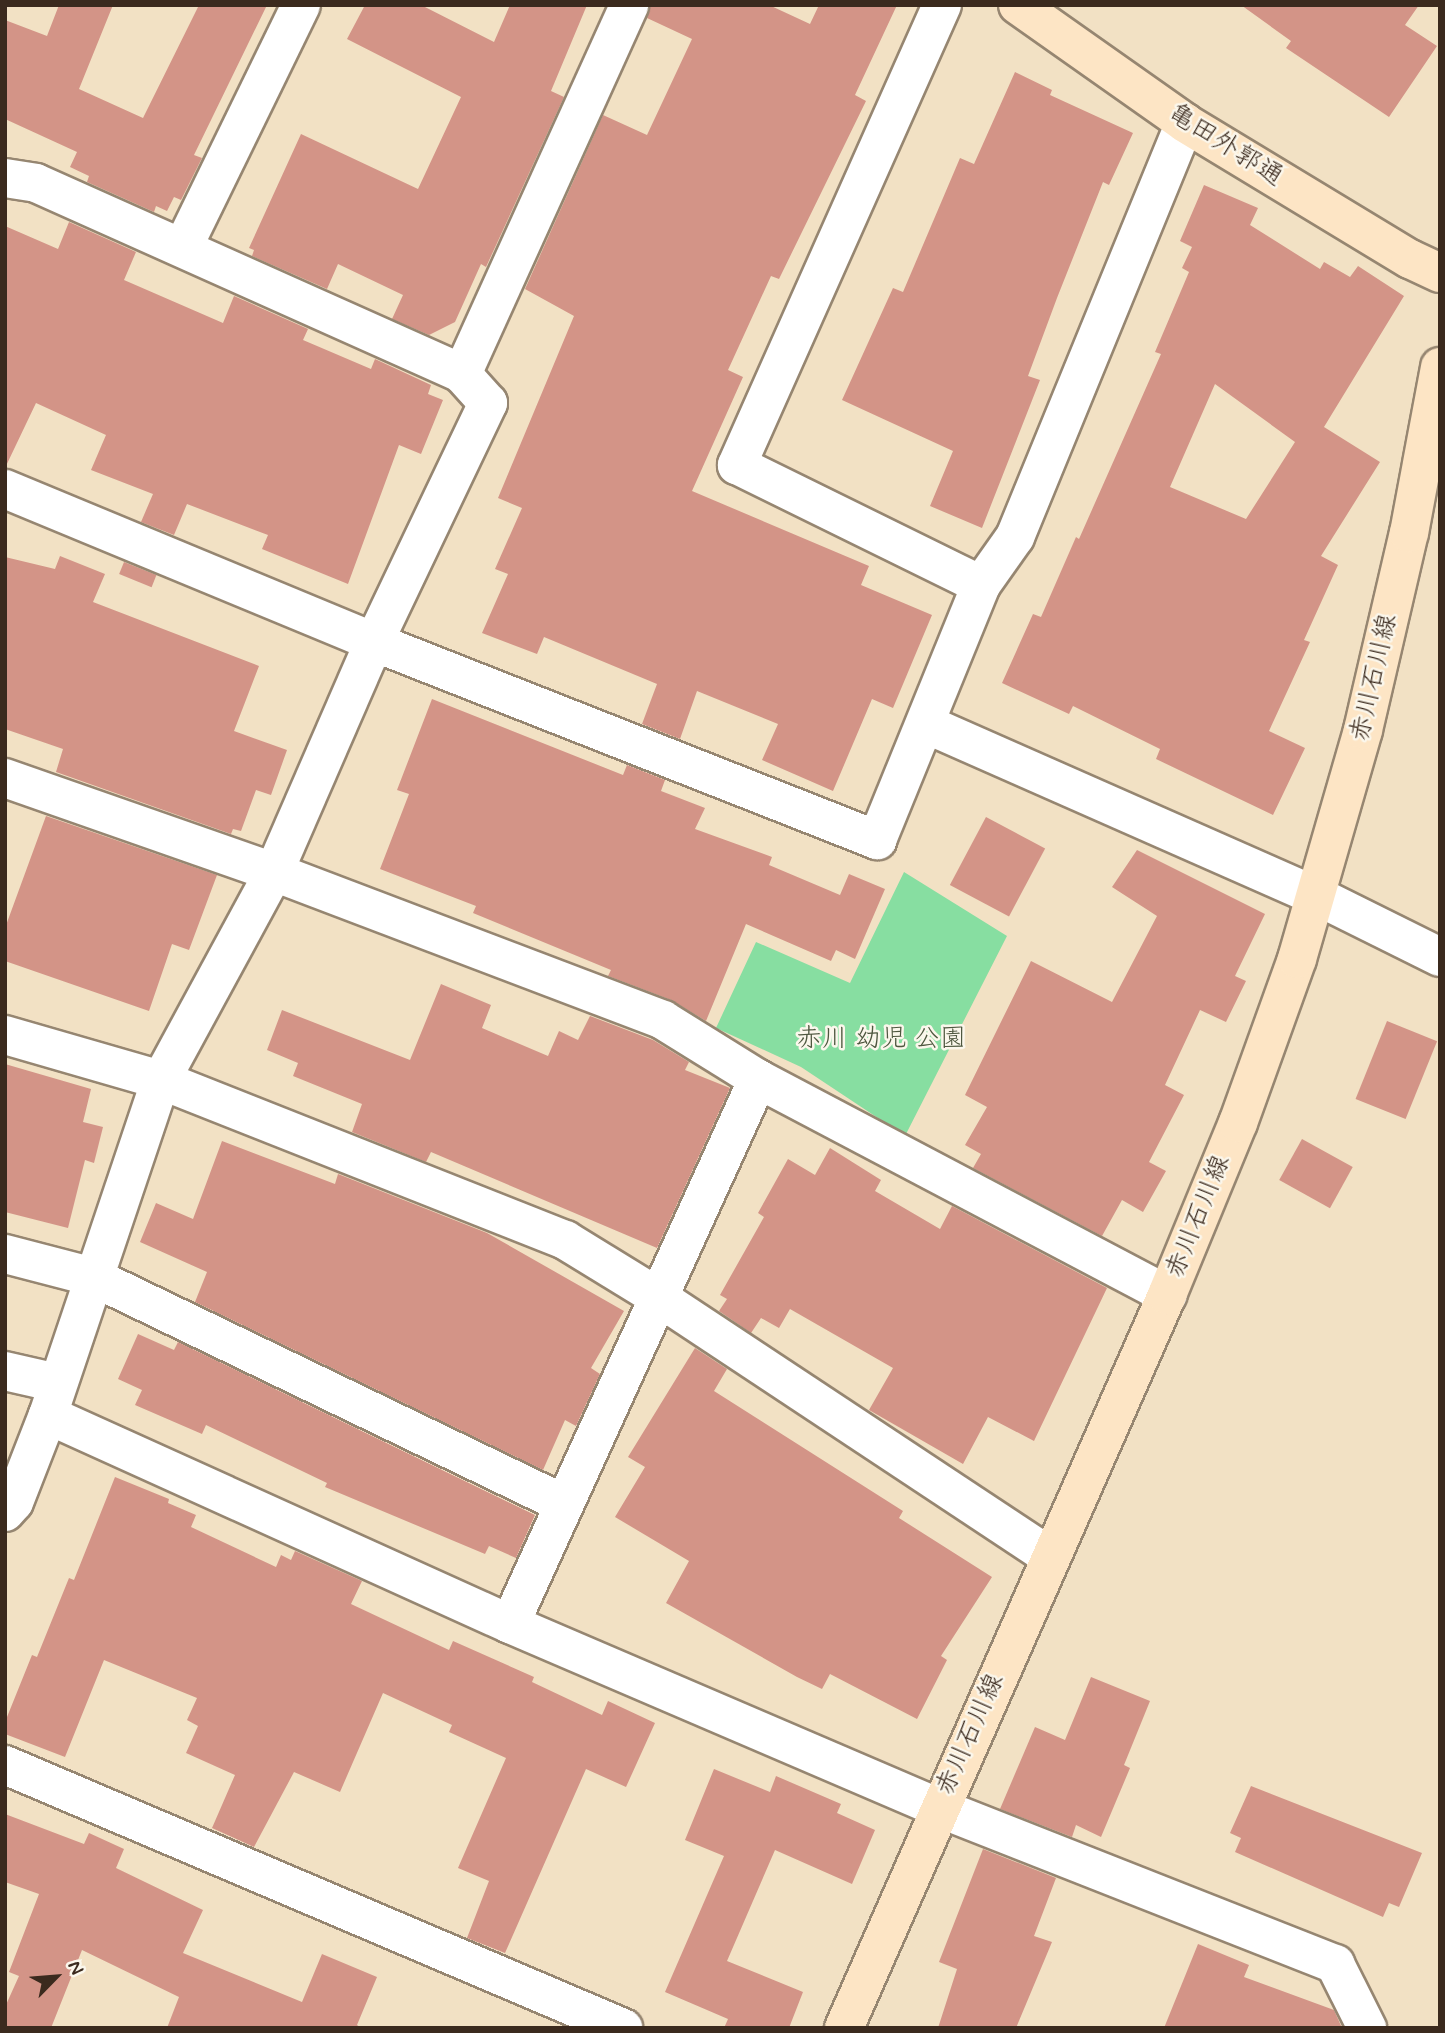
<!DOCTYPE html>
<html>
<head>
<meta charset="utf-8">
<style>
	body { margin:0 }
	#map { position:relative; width:1445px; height:2033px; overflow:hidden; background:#f2e1c4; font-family:Mynerve,"Klee One",sans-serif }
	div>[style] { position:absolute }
	.green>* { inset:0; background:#87dea1 }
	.building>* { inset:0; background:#d39487; transform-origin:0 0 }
	.roads { filter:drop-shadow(2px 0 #968671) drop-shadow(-2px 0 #968671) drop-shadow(0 2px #968671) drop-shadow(0 -2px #968671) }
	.street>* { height:38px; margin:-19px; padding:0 19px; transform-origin:19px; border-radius:19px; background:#fff }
	.secondary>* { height:38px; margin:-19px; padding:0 19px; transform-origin:19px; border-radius:19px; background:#fde5c5 }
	span { translate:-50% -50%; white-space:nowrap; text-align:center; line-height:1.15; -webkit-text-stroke:5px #fbf7ec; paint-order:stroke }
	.street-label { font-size:26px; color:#3b2a1e }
	.park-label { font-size:26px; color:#4e573f }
	.frame { position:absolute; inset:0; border:7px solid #3b2a1e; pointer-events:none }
	.north { position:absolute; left:21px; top:1942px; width:70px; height:70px; -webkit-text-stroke:5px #fbf7ec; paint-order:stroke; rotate:65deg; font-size:19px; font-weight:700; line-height:28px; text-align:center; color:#3b2a1e }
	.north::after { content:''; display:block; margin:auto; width:24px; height:32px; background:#3b2a1e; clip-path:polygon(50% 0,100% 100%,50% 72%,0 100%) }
</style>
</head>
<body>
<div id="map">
	<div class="green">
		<div style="clip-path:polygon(904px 872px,1007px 936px,905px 1136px,801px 1067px,716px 1028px,756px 942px,850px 983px)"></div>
	</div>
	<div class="building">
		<div style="clip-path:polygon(59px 5px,113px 5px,79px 89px,143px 118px,199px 5px,267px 5px,194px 155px,202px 158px,181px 200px,174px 197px,167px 211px,156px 206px,154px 212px,87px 182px,89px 176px,70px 167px,77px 152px,5px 119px,5px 20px,47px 36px)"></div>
		<div style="clip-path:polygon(365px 5px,421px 5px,494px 42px,510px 5px,587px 5px,551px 91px,564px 97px,486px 267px,481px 264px,455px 322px,429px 335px,392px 319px,403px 295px,338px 264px,327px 289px,252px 256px,254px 250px,249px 248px,301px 134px,418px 189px,461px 97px,347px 39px)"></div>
		<div style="clip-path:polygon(650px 5px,769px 5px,810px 24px,819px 5px,897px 5px,855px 95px,866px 101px,779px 279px,771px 276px,728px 370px,743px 377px,692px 491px,869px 566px,861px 585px,932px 615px,893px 708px,872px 699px,833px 791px,762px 760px,778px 724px,697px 691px,680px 739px,642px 724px,657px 684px,544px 637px,537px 654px,482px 633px,508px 574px,495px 569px,522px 508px,498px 498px,574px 316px,525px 289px,603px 115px,647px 135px,692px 39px,647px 18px)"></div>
		<div style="clip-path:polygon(1241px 5px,1419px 5px,1405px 25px,1437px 46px,1389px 117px,1286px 48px,1291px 41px)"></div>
		<div style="clip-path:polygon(1015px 72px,1052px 90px,1050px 95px,1133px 133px,1109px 185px,1103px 182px,1057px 298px,1028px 376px,1040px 380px,982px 528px,930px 506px,953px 451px,842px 400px,893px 288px,903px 292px,960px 158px,974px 164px)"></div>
		<div style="clip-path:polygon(evenodd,1204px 185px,1258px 208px,1250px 225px,1320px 269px,1324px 262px,1350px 277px,1358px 266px,1404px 296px,1324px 427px,1380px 462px,1321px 556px,1338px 565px,1304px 640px,1310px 642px,1269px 731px,1305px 748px,1273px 815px,1156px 759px,1160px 749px,1073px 706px,1069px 714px,1002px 683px,1033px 614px,1041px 617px,1076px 537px,1079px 539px,1161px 354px,1155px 352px,1189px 272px,1182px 268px,1192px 247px,1180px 241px,1204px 185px,1215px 384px,1295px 442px,1246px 519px,1170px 487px,1215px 384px)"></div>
		<div style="clip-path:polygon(69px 222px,136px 252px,124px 280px,223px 323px,234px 296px,308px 329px,303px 340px,371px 369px,375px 359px,431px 385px,428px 394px,443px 400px,421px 454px,399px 445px,348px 584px,262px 549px,268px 535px,187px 504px,174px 535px,141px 522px,153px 494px,91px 470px,106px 435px,36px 403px,5px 468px,5px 226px,58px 249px)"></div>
		<div style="clip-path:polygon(60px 556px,105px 574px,93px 602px,259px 666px,234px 731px,287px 750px,271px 795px,256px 790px,241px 831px,233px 829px,231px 834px,56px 772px,63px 749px,5px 729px,5px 557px,55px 569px)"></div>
		<div style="left:124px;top:562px;width:35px;height:13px;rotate:22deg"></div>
		<div style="clip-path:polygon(432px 699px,623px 775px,627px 765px,665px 780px,661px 791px,705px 808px,695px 829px,772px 857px,769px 865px,840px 895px,849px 874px,885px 889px,855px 959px,836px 950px,831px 961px,746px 924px,706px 1021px,671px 1000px,608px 976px,611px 970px,473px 913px,476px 906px,380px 869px,409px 794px,397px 790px)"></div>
		<div style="clip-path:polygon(46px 816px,217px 875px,189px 950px,172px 944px,149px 1011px,5px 961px,5px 928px)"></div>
		<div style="left:986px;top:817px;width:67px;height:77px;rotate:28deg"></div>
		<div style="clip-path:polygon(1137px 850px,1265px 914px,1235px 976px,1246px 981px,1226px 1022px,1200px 1010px,1165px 1085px,1184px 1095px,1149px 1162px,1166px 1171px,1143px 1212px,1122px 1200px,1102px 1236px,973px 1168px,981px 1154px,965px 1145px,987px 1107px,965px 1095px,1031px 961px,1112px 1002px,1157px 916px,1112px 887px)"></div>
		<div style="clip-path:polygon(441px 984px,491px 1005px,482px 1028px,548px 1056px,559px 1031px,578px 1040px,590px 1016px,653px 1040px,689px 1062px,685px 1070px,730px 1088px,657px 1248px,431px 1152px,426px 1162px,352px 1132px,362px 1104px,293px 1076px,298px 1063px,267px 1050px,282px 1010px,410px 1060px)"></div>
		<div style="left:1387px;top:1021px;width:54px;height:84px;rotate:22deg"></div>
		<div style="clip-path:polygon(5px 1064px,91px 1089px,83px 1122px,103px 1127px,94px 1163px,85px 1160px,68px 1228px,5px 1212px)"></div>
		<div style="left:1302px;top:1139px;width:58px;height:47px;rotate:29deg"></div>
		<div style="clip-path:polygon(222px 1141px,335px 1184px,338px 1174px,487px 1233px,624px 1311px,591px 1368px,600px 1374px,576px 1426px,565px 1420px,543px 1470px,195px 1302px,207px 1272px,140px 1242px,156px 1203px,193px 1219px)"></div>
		<div style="clip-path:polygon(830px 1148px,881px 1180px,875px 1191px,940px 1229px,952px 1206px,1107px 1288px,1034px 1441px,988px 1417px,963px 1464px,869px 1410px,893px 1368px,790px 1309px,779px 1328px,761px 1318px,751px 1333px,719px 1311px,727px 1299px,720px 1295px,764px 1217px,758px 1213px,788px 1159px,815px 1175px)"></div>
		<div style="clip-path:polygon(138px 1334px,174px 1350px,178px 1342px,535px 1515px,516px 1558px,489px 1546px,485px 1554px,325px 1487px,327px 1483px,206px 1425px,202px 1434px,135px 1405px,142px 1390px,118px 1379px)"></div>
		<div style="clip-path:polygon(695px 1348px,727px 1369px,714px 1391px,903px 1511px,899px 1518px,992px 1577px,941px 1656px,947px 1660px,917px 1719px,830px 1674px,822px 1689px,797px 1677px,666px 1603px,689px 1561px,615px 1517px,645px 1467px,628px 1457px)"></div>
		<div style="clip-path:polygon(115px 1477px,169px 1499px,168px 1503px,196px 1515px,191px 1527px,276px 1567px,281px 1555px,291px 1560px,295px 1551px,362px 1581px,351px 1604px,449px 1650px,453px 1641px,534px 1677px,532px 1682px,602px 1715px,608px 1701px,655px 1723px,626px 1787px,586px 1769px,505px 1953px,467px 1938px,489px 1881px,458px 1868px,506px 1758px,449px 1732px,452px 1725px,383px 1693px,340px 1792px,294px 1772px,254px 1847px,212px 1828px,235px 1775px,186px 1753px,198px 1726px,187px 1720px,197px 1698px,104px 1660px,65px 1757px,5px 1734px,5px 1722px,32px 1655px,37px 1657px,69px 1578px,74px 1580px)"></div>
		<div style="clip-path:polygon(1091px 1677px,1150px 1701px,1124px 1765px,1130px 1768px,1101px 1837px,1076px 1825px,1072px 1837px,1000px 1809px,1035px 1727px,1065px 1740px)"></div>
		<div style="clip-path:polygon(714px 1769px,770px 1792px,776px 1776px,841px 1804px,837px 1813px,875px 1830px,852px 1884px,775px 1850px,727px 1961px,803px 1992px,789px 2028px,724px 2028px,728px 2019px,665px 1992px,724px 1856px,685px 1840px)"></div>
		<div style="clip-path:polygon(1251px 1786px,1422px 1853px,1399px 1907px,1389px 1903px,1383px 1917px,1235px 1852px,1241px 1838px,1230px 1833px)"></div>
		<div style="clip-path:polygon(5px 1814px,84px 1844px,89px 1833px,124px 1849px,116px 1868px,203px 1910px,183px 1953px,302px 2002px,322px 1954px,377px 1977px,357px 2025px,361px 2028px,167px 2028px,179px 1997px,82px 1950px,51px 2028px,5px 2028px,5px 2007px,19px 1976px,9px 1972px,39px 1894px,5px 1882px)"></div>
		<div style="clip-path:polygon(983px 1849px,1056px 1878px,1034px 1936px,1052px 1942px,1016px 2028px,938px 2028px,957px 1969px,939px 1962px)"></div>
		<div style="clip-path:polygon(1198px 1944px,1249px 1965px,1244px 1977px,1334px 2010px,1342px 2028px,1164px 2028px)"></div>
	</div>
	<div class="roads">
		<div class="street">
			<div style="left:942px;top:5px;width:504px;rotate:114.02deg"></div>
			<div style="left:737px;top:465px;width:272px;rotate:26.2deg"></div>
			<div style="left:5px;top:178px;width:31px;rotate:9deg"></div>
			<div style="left:36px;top:183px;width:467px;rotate:24.1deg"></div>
			<div style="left:183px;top:247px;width:269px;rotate:-64deg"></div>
			<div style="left:5px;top:489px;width:399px;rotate:22.5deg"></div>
			<div style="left:374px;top:642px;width:541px;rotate:21.49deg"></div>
			<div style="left:877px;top:840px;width:275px;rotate:-67.8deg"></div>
			<div style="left:981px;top:585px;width:59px;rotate:-54.7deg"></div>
			<div style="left:1015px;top:537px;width:448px;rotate:-67.7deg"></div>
			<div style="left:926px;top:724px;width:429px;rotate:23.8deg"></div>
			<div style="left:1319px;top:897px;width:135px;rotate:26.4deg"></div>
			<div style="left:5px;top:778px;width:285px;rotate:19.3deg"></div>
			<div style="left:274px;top:872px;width:416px;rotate:20.8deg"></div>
			<div style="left:663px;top:1020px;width:112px;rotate:31.8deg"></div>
			<div style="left:758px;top:1079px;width:463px;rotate:27.8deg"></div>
			<div style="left:5px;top:1035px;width:162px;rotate:16.1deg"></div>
			<div style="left:161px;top:1080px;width:435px;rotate:21.6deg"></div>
			<div style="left:565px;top:1240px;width:109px;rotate:31.5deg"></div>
			<div style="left:658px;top:1297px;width:469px;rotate:33.5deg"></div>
			<div style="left:5px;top:1254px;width:91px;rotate:14.6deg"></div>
			<div style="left:93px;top:1277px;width:521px;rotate:25.73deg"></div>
			<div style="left:5px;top:1371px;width:54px;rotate:12.8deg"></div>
			<div style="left:48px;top:1415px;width:507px;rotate:24.34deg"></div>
			<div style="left:510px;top:1624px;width:467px;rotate:23.2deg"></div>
			<div style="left:939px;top:1808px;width:426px;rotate:21.5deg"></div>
			<div style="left:1335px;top:1964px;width:72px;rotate:63.4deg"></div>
			<div style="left:5px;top:1512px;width:13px;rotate:-48deg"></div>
			<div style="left:14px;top:1502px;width:93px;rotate:-68.7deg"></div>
			<div style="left:48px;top:1415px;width:354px;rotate:-71.4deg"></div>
			<div style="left:161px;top:1080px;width:237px;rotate:-61.5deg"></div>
			<div style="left:274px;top:872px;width:251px;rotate:-66.5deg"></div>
			<div style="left:374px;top:642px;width:265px;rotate:-64.5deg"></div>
			<div style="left:488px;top:403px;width:39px;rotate:-132deg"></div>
			<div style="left:462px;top:374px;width:405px;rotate:-65.6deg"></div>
			<div style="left:510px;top:1624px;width:599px;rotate:-65.53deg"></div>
			<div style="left:5px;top:1765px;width:672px;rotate:23.05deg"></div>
		</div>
		<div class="secondary">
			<div style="left:1018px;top:5px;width:204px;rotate:35.2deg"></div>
			<div style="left:1185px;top:123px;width:263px;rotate:31.2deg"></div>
			<div style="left:1410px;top:259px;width:33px;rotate:25deg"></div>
			<div style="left:844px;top:2028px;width:801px;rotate:-66.22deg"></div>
			<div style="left:1167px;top:1295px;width:186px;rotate:-67.6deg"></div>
			<div style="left:1238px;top:1123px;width:174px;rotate:-70.2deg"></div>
			<div style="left:1297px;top:959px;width:238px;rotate:-73.9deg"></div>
			<div style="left:1363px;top:730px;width:202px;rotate:-76.9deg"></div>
			<div style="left:1409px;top:533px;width:169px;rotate:-79.4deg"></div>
		</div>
	</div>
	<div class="street-label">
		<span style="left:1225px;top:146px;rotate:32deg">亀田外郭通</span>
		<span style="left:1375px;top:678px;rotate:-77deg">赤川石川線</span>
		<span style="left:1199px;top:1217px;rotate:-68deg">赤川石川線</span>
		<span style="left:971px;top:1735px;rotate:-66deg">赤川石川線</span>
	</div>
	<div class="park-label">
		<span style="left:881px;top:1040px">赤川 幼児 公園</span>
	</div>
	<div class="frame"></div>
	<div class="north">N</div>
</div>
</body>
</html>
